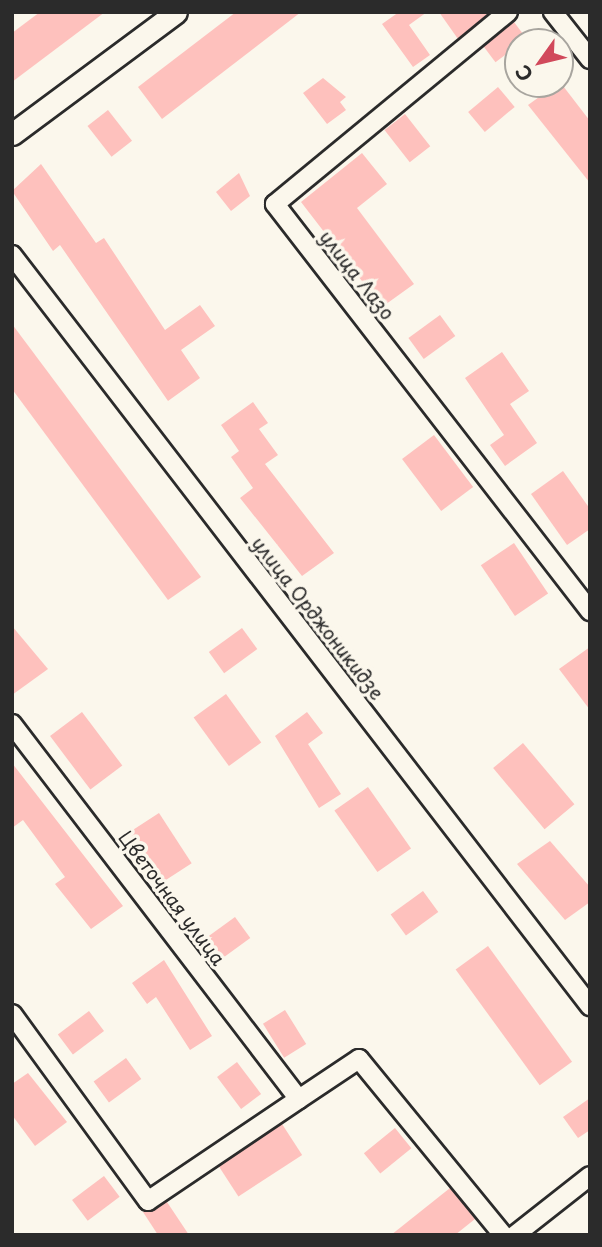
<!DOCTYPE html>
<html>
<head>
<meta charset="utf-8">
<style>
	body { margin:0 }
	#map { position:relative; width:602px; height:1247px; overflow:hidden; background:#fbf7ec; font-family:"Playpen Sans",sans-serif }
	div>[style] { position:absolute }
	.building>* { inset:0; background:#fec1bd; transform-origin:0 0 }
	.roads { filter:drop-shadow(2px 0 #2b2b2b) drop-shadow(-2px 0 #2b2b2b) drop-shadow(0 2px #2b2b2b) drop-shadow(0 -2px #2b2b2b) }
	.minor>* { height:18px; margin:-9px; padding:0 9px; transform-origin:9px; border-radius:9px; background:#fbf7ec }
	.tertiary>* { height:21px; margin:-10.5px; padding:0 10.5px; transform-origin:10.5px; border-radius:10.5px; background:#fbf7ec }
	span { translate:-50% -50%; white-space:nowrap; text-align:center; line-height:1.15; -webkit-text-stroke:7px #fbf7ec; paint-order:stroke }
	.street-label { font-size:19px; color:#2b2b2b }
	.frame { position:absolute; inset:0; border:14px solid #2b2b2b; pointer-events:none }
	.north { position:absolute; left:504px; top:28px; width:70px; height:70px; box-sizing:border-box; background:#fbf7ec; border:2px solid #a8a59f; border-radius:50%; rotate:236deg; font-size:19px; font-weight:700; line-height:28px; text-align:center; color:#2b2b2b }
	.north::after { content:''; display:block; margin:auto; width:24px; height:32px; background:#d1495b; clip-path:polygon(50% 0,100% 100%,50% 72%,0 100%) }
</style>
</head>
<body>
<div id="map">
	<div class="building">
		<div style="clip-path:polygon(40px 12px,105px 12px,12px 82px,12px 33px)"></div>
		<div style="clip-path:polygon(236px 12px,301px 12px,162px 119px,138px 87px)"></div>
		<div style="clip-path:polygon(399px 12px,427px 12px,409px 25px,430px 55px,413px 67px,382px 24px)"></div>
		<div style="clip-path:polygon(439px 12px,490px 12px,458px 39px)"></div>
		<div style="left:514px;top:22px;width:21px;height:39px;rotate:53deg"></div>
		<div style="clip-path:polygon(323px 78px,346px 97px,340px 102px,346px 110px,327px 124px,303px 93px)"></div>
		<div style="clip-path:polygon(560px 82px,590px 121px,590px 183px,528px 105px)"></div>
		<div style="left:498px;top:87px;width:26px;height:39px;rotate:50deg"></div>
		<div style="left:108px;top:110px;width:39px;height:26px;rotate:52deg"></div>
		<div style="left:405px;top:114px;width:41px;height:26px;rotate:52deg"></div>
		<div style="clip-path:polygon(362px 153px,387px 184px,357px 208px,414px 284px,382px 307px,301px 202px)"></div>
		<div style="clip-path:polygon(41px 164px,96px 243px,104px 238px,165px 330px,200px 305px,215px 326px,181px 350px,200px 378px,168px 401px,60px 245px,53px 251px,12px 191px)"></div>
		<div style="clip-path:polygon(239px 173px,250px 196px,231px 211px,216px 192px)"></div>
		<div style="left:440px;top:315px;width:26px;height:39px;rotate:54deg"></div>
		<div style="clip-path:polygon(12px 324px,201px 577px,168px 600px,12px 389px)"></div>
		<div style="clip-path:polygon(502px 352px,529px 391px,510px 404px,537px 443px,505px 466px,490px 445px,504px 435px,465px 378px)"></div>
		<div style="clip-path:polygon(253px 402px,268px 423px,259px 429px,278px 455px,265px 464px,334px 553px,302px 576px,240px 498px,253px 488px,231px 457px,239px 451px,221px 425px)"></div>
		<div style="left:434px;top:435px;width:65px;height:40px;rotate:53deg"></div>
		<div style="clip-path:polygon(563px 471px,590px 509px,590px 529px,567px 545px,531px 494px)"></div>
		<div style="left:514px;top:543px;width:61px;height:40px;rotate:56deg"></div>
		<div style="clip-path:polygon(12px 626px,48px 669px,12px 695px)"></div>
		<div style="left:242px;top:628px;width:26px;height:41px;rotate:54deg"></div>
		<div style="clip-path:polygon(590px 647px,590px 710px,559px 669px)"></div>
		<div style="left:226px;top:694px;width:60px;height:40px;rotate:54deg"></div>
		<div style="left:82px;top:712px;width:67px;height:40px;rotate:53deg"></div>
		<div style="clip-path:polygon(307px 712px,323px 733px,308px 744px,341px 794px,319px 808px,275px 736px)"></div>
		<div style="left:523px;top:743px;width:80px;height:39px;rotate:50deg"></div>
		<div style="clip-path:polygon(12px 763px,123px 906px,91px 929px,55px 884px,65px 877px,23px 820px,12px 828px)"></div>
		<div style="left:368px;top:787px;width:75px;height:41px;rotate:55deg"></div>
		<div style="left:159px;top:813px;width:60px;height:40px;rotate:57deg"></div>
		<div style="clip-path:polygon(550px 841px,590px 887px,590px 902px,565px 920px,517px 864px)"></div>
		<div style="left:423px;top:891px;width:26px;height:40px;rotate:54deg"></div>
		<div style="left:235px;top:917px;width:26px;height:40px;rotate:54deg"></div>
		<div style="left:488px;top:946px;width:143px;height:40px;rotate:54deg"></div>
		<div style="clip-path:polygon(164px 960px,212px 1036px,190px 1050px,156px 997px,147px 1004px,132px 983px)"></div>
		<div style="left:285px;top:1010px;width:40px;height:26px;rotate:58deg"></div>
		<div style="left:89px;top:1011px;width:25px;height:39px;rotate:53deg"></div>
		<div style="left:126px;top:1058px;width:26px;height:40px;rotate:54deg"></div>
		<div style="left:237px;top:1062px;width:40px;height:25px;rotate:53deg"></div>
		<div style="clip-path:polygon(28px 1073px,67px 1122px,35px 1146px,12px 1115px,12px 1084px)"></div>
		<div style="clip-path:polygon(590px 1098px,590px 1130px,578px 1138px,563px 1117px)"></div>
		<div style="left:282px;top:1124px;width:37px;height:76px;rotate:57deg"></div>
		<div style="left:395px;top:1128px;width:26px;height:40px;rotate:51deg"></div>
		<div style="left:104px;top:1176px;width:26px;height:40px;rotate:53deg"></div>
		<div style="clip-path:polygon(450px 1188px,475px 1219px,455px 1235px,391px 1235px)"></div>
		<div style="clip-path:polygon(167px 1202px,189px 1235px,158px 1235px,143px 1212px)"></div>
	</div>
	<div class="roads">
		<div class="minor">
			<div style="left:508px;top:12px;width:302px;rotate:140.5deg"></div>
			<div style="left:275px;top:204px;width:515px;rotate:52.26deg"></div>
			<div style="left:553px;top:12px;width:60px;rotate:51.8deg"></div>
			<div style="left:12px;top:255px;width:948px;rotate:52.42deg"></div>
			<div style="left:12px;top:724px;width:472px;rotate:52.6deg"></div>
			<div style="left:299px;top:1099px;width:182px;rotate:146deg"></div>
			<div style="left:148px;top:1201px;width:231px;rotate:-126deg"></div>
			<div style="left:299px;top:1099px;width:72px;rotate:-33.7deg"></div>
			<div style="left:359px;top:1059px;width:227px;rotate:50.7deg"></div>
			<div style="left:515px;top:1235px;width:95px;rotate:-38.2deg"></div>
		</div>
		<div class="tertiary">
			<div style="left:12px;top:134px;width:204px;rotate:-36.6deg"></div>
		</div>
	</div>
	<div class="street-label">
		<span style="left:357px;top:275px;rotate:52deg">улица Лазо</span>
		<span style="left:318px;top:618px;rotate:52deg">улица Орджоникидзе</span>
		<span style="left:172px;top:898px;rotate:53deg">Цветочная улица</span>
	</div>
	<div class="frame"></div>
	<div class="north">С</div>
</div>
</body>
</html>
